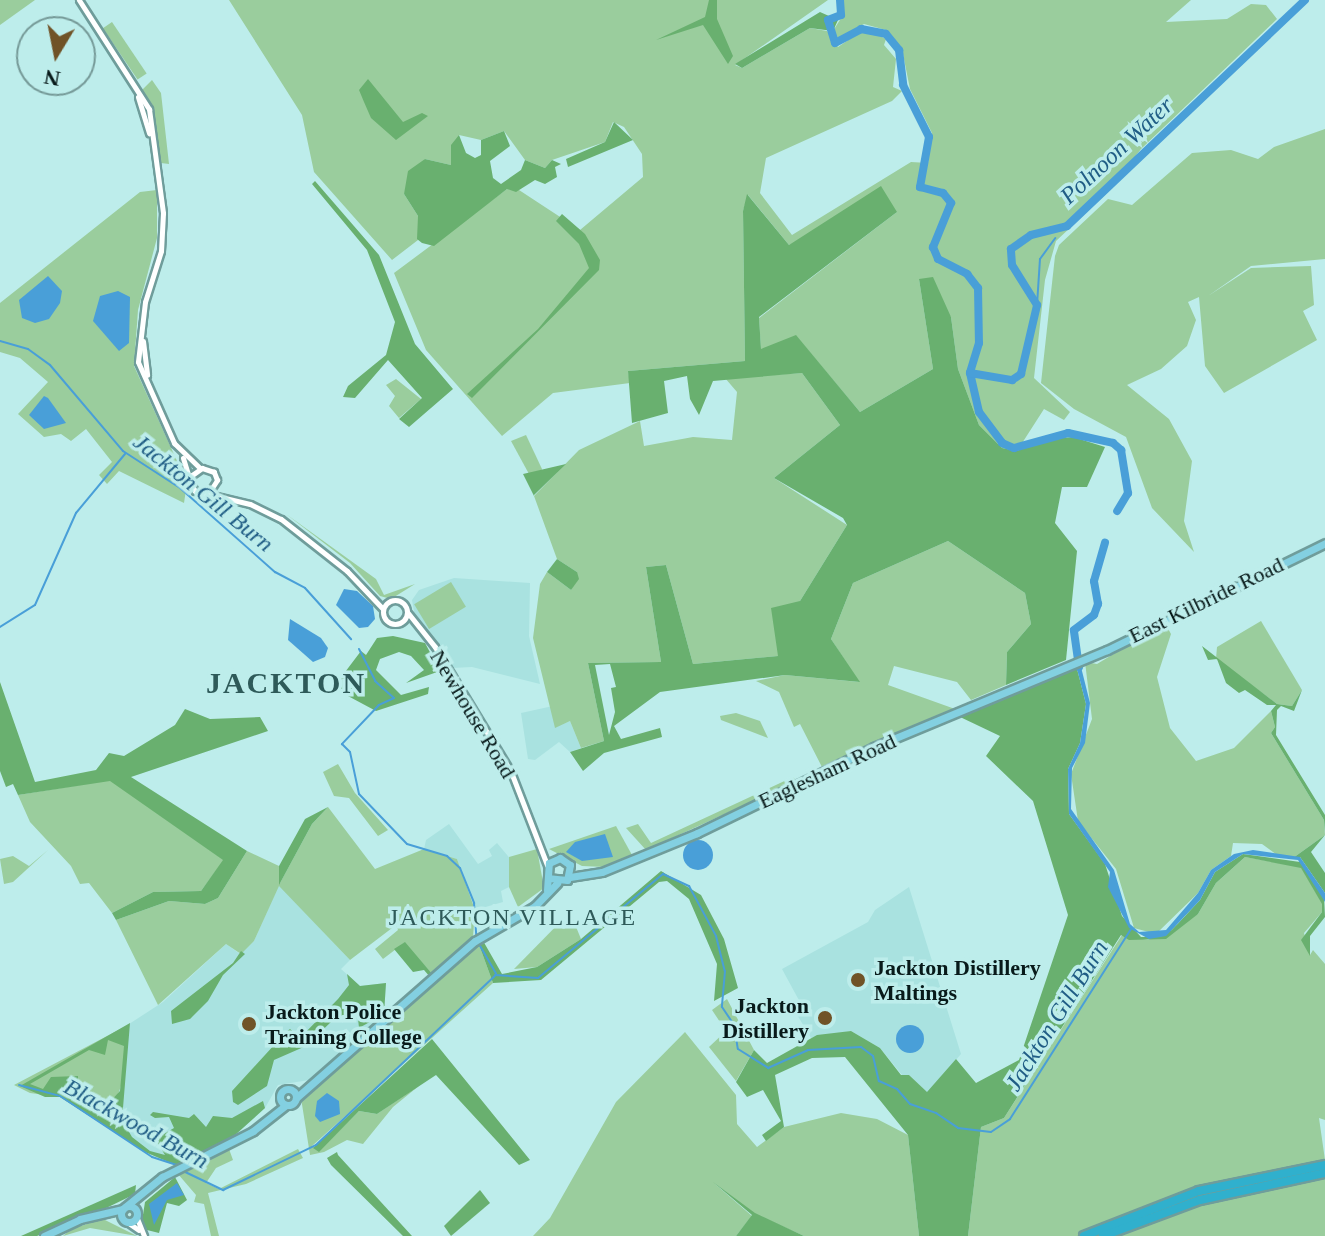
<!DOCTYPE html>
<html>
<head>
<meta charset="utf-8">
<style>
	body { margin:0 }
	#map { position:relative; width:1325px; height:1236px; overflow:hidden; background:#bdedeb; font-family:"Times New Roman",serif }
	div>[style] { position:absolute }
	.built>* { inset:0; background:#a9e2e0 }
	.green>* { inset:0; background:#9acd9d; transform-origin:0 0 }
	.forest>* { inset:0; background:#69b06f }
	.water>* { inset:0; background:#499fd8 }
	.round { border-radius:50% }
	.stream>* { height:2px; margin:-1px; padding:0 1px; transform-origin:1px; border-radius:1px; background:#499fd8 }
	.river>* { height:8px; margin:-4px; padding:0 4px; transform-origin:4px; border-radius:4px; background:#499fd8 }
	.roads { filter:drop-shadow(2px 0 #6f9d9b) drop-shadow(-2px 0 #6f9d9b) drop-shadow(0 2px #6f9d9b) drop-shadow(0 -2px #6f9d9b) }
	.minor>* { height:5px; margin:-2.5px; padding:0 2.5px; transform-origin:2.5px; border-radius:2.5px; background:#fff }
	.minor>.ring { margin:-2.5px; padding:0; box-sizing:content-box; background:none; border:5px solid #fff; border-radius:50% }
	.major>* { height:7px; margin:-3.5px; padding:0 3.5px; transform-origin:3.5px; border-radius:3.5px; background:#83d0e1 }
	.major>.ring { margin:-3.5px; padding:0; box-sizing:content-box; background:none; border:7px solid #83d0e1; border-radius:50% }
	.highway>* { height:8px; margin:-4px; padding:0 4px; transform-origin:4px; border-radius:4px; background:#30b0cd }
	.dots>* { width:22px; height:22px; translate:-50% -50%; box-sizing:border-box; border:4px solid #bdedeb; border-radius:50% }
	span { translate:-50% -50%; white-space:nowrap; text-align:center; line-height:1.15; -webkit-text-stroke:7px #bdedeb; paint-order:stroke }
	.street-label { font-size:22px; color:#081a1a }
	.poi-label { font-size:22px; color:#081a1a; font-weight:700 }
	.left { translate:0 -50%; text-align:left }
	.right { translate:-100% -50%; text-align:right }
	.water-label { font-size:24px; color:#205d85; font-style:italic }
	.neighbourhood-label { font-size:24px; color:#2e5a59; letter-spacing:2px }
	.district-label { font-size:30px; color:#2e5a59; font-weight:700; letter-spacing:2px }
	.north { position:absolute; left:16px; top:16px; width:80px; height:80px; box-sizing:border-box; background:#bdedeb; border:2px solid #759997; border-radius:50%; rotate:190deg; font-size:22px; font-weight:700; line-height:32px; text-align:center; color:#081a1a }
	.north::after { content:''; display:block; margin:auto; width:28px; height:36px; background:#705327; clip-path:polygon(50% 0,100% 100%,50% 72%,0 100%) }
</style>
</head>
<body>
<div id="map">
	<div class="built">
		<div style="clip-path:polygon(454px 578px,530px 583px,529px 636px,540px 684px,472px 667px,452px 668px,416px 623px,412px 600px,419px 590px)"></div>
		<div style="clip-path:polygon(553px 706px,555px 727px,570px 721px,581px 748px,570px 752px,559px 742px,535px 760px,528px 759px,521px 713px)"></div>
		<div style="clip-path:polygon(449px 824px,478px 864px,492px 856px,489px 850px,497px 843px,512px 861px,509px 887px,501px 891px,503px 902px,475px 910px,457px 859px,424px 849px,426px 840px)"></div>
		<div style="clip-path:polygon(279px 885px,350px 960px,341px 969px,360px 986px,386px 983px,384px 1014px,309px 1080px,278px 1085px,265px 1108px,234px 1136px,178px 1166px,145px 1152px,107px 1127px,123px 1080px,126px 1026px,163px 1002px,226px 944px,240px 954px,254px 941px)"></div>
		<div style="clip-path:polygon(909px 887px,961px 1054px,927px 1093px,909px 1075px,902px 1075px,880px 1048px,851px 1031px,811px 1038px,793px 1008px,801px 1004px,782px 969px,868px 922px,875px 910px)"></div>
	</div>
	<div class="green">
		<div style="clip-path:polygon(0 0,35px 0,0 25px)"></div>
		<div style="clip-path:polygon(229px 0,828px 0,735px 65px,742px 68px,810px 28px,827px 31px,838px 47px,860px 32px,872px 32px,886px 39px,884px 45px,896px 59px,893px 87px,902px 91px,892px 101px,766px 158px,760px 193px,792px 235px,911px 162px,928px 163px,932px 133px,910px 89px,902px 49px,886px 30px,864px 24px,838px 39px,833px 31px,843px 15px,841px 0,1191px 0,1166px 22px,1227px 19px,1251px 4px,1266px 5px,1277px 19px,1141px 149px,1106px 194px,1056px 241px,1045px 280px,1034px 378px,1070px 412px,1064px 420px,1044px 409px,1017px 451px,1002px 448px,979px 425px,958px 369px,951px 317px,919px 279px,933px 369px,860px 412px,796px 336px,761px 350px,759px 318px,897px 212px,789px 245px,748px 195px,743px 211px,745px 361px,628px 371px,630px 383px,553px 393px,502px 436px,426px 350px,394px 273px,507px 189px,519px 190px,580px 230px,643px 177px,642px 154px,624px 127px,613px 122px,605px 142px,552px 160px,545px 168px,525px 160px,504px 131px,481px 140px,459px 135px,451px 165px,425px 159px,404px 194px,418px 216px,418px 240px,392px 260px,314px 172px,302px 115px)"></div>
		<div style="left:112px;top:22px;width:62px;height:11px;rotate:56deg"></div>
		<div style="clip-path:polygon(152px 80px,161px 93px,169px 164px,161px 163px,153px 109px,141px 91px)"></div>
		<div style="clip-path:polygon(1325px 129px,1325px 259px,1251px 266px,1208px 296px,1251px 268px,1311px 266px,1314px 305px,1303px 311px,1317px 340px,1224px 393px,1205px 366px,1199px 297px,1188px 302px,1196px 320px,1187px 346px,1161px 369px,1127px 385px,1169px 419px,1192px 461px,1184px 521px,1194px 552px,1152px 508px,1126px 437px,1074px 409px,1041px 383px,1055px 256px,1059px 245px,1108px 199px,1132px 205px,1192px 153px,1231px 150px,1258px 159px,1274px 147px)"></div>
		<div style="clip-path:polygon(157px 190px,157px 238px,138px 310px,134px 366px,187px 483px,184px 503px,119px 471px,107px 484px,99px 475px,112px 462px,86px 429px,71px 441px,61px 434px,44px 437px,18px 414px,48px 382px,20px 358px,0 352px,0 303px,140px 192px)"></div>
		<div style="clip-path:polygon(802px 373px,840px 425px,774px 478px,847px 525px,800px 601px,778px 656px,693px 664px,666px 565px,646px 567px,661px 662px,588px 663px,604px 741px,581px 748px,570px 721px,555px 728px,533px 638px,540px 584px,547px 572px,571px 590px,577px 572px,557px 559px,534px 496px,579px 450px,640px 421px,644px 446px,693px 437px,732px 440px,737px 392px,725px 378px)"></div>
		<div style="clip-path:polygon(396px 379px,421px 399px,399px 418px,389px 406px,395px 396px,386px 385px)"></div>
		<div style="clip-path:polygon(526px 435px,542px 469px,541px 472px,529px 474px,511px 441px)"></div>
		<div style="clip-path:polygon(286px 514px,376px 579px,384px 595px,415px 584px,391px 599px,380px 596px,350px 563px)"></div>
		<div style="clip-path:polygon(948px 541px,1025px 593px,1031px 624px,1007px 652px,1006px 685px,971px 700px,957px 682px,894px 666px,888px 685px,955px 709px,823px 769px,800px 724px,794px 727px,779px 692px,756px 681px,785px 675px,859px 682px,831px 639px,853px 583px)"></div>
		<div style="left:451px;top:582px;width:29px;height:43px;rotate:59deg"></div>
		<div style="clip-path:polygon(1261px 621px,1302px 690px,1292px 706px,1277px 704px,1216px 659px,1217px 647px)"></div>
		<div style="clip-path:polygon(1165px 623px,1171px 634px,1157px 677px,1170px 728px,1196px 761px,1234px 748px,1271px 711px,1275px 727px,1271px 733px,1324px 820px,1325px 835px,1293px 858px,1277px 855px,1262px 844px,1233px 843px,1231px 856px,1211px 870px,1198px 893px,1156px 934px,1134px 928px,1116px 869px,1078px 821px,1071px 774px,1092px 719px,1085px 662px,1097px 664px)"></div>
		<div style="clip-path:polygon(736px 713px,760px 721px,768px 738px,721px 720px,720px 716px)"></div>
		<div style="clip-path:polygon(338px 764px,355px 793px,388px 830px,378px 836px,349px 798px,334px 796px,323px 772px)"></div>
		<div style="clip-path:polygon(793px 777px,797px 781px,646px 850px,626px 828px,638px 824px,651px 843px)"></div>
		<div style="clip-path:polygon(110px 780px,224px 860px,201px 891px,153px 892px,112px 913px,89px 883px,80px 884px,71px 866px,30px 822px,18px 795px)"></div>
		<div style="clip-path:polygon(328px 807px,375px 869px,424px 849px,457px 859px,475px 910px,473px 937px,433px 975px,404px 943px,383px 959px,375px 949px,398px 930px,396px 925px,350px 960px,279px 886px,254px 941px,241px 954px,226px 944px,158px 1005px,116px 920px,169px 901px,205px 904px,218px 898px,247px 851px,279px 866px,280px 883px,312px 824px)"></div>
		<div style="clip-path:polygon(616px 826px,632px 855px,605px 867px,582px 866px,549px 849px)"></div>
		<div style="clip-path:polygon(537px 849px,544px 888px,518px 907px,509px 887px,509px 857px)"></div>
		<div style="clip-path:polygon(48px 850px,13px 882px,4px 884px,0 859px,13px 856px,29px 866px)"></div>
		<div style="clip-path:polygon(1245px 857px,1301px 867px,1322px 903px,1322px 912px,1304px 933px,1310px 955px,1313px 950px,1325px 964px,1325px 1120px,1319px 1118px,1325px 1160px,1204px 1186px,1078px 1236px,968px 1236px,981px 1127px,1004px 1118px,1122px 935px,1148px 940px,1198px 914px,1216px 883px)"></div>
		<div style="clip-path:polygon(570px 912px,581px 939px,537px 967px,514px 969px)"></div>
		<div style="clip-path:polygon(478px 942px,493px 983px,312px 1146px,319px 1151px,359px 1111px,377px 1114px,420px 1085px,393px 1107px,363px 1144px,347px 1140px,324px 1152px,310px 1155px,301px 1098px)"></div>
		<div style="clip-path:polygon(727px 999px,754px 1050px,736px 1081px,709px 1047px,726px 1031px,712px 1010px)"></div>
		<div style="clip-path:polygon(126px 1026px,123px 1080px,107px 1127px,60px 1097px,30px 1093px,14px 1085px)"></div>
		<div style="clip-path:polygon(685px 1032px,736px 1095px,737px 1124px,757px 1147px,784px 1127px,841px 1113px,877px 1119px,908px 1135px,919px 1236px,804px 1236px,755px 1214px,714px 1183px,752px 1216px,736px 1236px,533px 1236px,550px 1218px,616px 1102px)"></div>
		<div style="clip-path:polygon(229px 1149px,233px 1160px,216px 1168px,206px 1183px,219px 1189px,298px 1149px,303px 1158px,246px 1184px,208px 1193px,219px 1236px,211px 1236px,204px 1204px,194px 1202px,196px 1195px,178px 1174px)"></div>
		<div style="clip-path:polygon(1325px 1177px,1325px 1236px,1113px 1236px,1203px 1203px)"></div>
		<div style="clip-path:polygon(103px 1219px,137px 1236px,90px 1228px,63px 1236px,71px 1229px)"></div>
	</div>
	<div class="forest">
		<div style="clip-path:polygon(709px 0,717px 0,717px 19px,733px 56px,728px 64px,703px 25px,656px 40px,705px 17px)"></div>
		<div style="clip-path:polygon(820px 12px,838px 20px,833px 31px,810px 28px,742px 68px,735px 64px)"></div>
		<div style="clip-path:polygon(368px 79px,403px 122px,422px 113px,428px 116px,396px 140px,371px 118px,364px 102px,359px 90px)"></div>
		<div style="clip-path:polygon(614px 122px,633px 140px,568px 167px,566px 159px,605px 142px)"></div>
		<div style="clip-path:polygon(504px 131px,510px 146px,490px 161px,493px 178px,501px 184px,521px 170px,525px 160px,545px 168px,552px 160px,561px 164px,555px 167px,557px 177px,545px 184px,535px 180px,516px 192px,507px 189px,434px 246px,422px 243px,417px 239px,418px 216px,404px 194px,408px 171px,425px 159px,451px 165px,451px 145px,459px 135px,466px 153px,475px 158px,481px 155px,481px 140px)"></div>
		<div style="clip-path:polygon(315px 181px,379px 255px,415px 344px,453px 389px,409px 427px,399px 419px,422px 398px,388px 360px,355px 398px,343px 397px,348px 386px,386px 355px,395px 322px,367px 250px,312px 184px)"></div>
		<div style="clip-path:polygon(evenodd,881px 186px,897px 212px,759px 317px,761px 349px,796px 335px,860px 412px,933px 369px,919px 279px,933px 277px,951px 317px,958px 369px,979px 425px,1002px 448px,1017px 451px,1037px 440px,1073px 437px,1105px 447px,1087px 487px,1062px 487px,1055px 523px,1077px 551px,1066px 660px,1006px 685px,1007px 652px,1031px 624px,1025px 593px,948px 541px,853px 583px,831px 639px,860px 682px,785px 675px,660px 692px,614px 726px,621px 739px,660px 728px,662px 737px,604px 753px,583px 771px,570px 752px,604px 741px,588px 663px,661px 662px,646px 567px,666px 565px,693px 664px,778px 656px,771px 608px,800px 601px,847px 525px,843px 518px,774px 478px,840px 425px,802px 373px,713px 381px,699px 415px,690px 399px,687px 376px,664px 381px,668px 413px,632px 423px,628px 371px,745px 361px,743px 211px,747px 194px,789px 245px,881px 186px,610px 664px,616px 687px,611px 688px,615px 712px,609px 735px,595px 665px,610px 664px)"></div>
		<div style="clip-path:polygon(562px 214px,585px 234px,600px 260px,599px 270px,472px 398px,467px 394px,538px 329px,589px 268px,579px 244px,556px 221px)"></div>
		<div style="clip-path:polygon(566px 464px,534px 495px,534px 496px,523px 474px)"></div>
		<div style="clip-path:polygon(557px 559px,577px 572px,579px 579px,571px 590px,547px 572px)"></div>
		<div style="clip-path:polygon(393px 636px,425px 643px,440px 671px,406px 683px,424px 670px,411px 656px,399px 652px,380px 659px,376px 670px,401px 695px,429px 687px,428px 694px,376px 711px,333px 688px,361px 651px,366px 655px,377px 638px)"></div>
		<div style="clip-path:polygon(1202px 646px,1277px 704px,1292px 706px,1302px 690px,1294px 711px,1281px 706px,1277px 710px,1276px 735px,1325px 815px,1325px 832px,1324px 820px,1271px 733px,1275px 727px,1271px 711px,1276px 705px,1267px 705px,1245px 690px,1239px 693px,1226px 683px,1217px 659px,1208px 660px)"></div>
		<div style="clip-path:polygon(1076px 665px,1086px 704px,1080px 743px,1068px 769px,1069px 814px,1105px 864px,1122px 916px,1141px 937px,1160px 937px,1172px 930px,1200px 900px,1215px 872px,1243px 854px,1300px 862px,1324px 897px,1325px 917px,1310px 936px,1310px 956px,1301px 940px,1322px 912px,1322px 904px,1301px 868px,1245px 857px,1216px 883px,1198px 914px,1166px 939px,1129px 940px,1121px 935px,1004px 1118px,981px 1127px,968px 1236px,919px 1236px,908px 1135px,845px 1057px,812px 1058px,775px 1075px,784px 1127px,766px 1141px,762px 1135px,781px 1121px,763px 1090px,747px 1097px,736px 1082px,754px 1050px,767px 1063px,817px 1035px,851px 1031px,880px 1048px,901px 1075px,909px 1075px,927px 1092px,956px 1059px,976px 1083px,1019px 1060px,1068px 915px,1033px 801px,986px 756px,1000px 736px,958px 716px)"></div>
		<div style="clip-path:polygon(0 682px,35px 782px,96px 770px,109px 753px,124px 756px,175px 725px,185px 709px,210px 719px,260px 717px,268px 731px,131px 777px,247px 851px,218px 898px,205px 904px,169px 901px,116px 920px,112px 913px,153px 892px,201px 891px,223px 860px,110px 781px,18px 795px,13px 784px,6px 787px,0 771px)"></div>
		<div style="clip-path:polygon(328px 807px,312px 824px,279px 885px,279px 866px,305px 819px)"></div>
		<div style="clip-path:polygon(1325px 835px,1311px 852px,1325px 873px,1325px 893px,1300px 857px,1293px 858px)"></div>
		<div style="clip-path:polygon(661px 871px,701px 895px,724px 939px,738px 988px,714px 1001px,717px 964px,689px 899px,667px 881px,659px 882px,541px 980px,493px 983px,478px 942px,482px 939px,502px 974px,537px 967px,581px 939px)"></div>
		<div style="clip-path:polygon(405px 942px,433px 975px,430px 977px,424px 970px,413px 972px,394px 949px)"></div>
		<div style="clip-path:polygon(241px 951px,245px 954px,223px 975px,208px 1001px,190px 1019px,172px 1024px,171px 1011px,233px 963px)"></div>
		<div style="clip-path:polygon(347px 974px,360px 986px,386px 983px,384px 1014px,359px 1028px,357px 1009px,346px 1020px,332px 1021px,306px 1046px,274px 1060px,267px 1086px,238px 1105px,233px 1102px,232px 1091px,286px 1032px,290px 1029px,300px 1038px,338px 999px,349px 985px)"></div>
		<div style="clip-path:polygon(evenodd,130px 1023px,122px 1120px,132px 1137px,150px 1151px,165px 1155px,155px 1139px,174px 1128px,169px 1117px,155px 1118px,150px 1115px,153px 1112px,189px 1118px,194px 1114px,206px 1127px,213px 1116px,232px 1118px,263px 1101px,265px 1108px,234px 1136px,178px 1166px,145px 1152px,60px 1097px,45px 1097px,20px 1086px,130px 1023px,108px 1040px,124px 1046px,120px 1091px,106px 1106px,94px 1111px,91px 1099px,81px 1093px,84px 1088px,78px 1086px,78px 1076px,51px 1077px,43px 1089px,30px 1084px,89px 1050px,105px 1055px,108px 1040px)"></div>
		<div style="clip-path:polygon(432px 1039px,530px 1160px,519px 1165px,436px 1075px,377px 1114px,359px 1111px,319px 1152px,313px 1148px)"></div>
		<div style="clip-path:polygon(337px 1152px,338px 1155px,412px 1236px,403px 1236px,331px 1165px,327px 1158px)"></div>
		<div style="clip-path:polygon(175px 1177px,187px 1200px,179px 1206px,167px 1203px,159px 1233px,147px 1230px,142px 1221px,145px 1202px)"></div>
		<div style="clip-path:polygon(713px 1182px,755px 1213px,804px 1236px,736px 1236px,752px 1215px)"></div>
		<div style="clip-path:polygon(136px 1185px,135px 1194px,98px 1212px,37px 1236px,21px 1236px)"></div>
		<div style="clip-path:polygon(480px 1190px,490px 1203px,451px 1236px,444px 1226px)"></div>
	</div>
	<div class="water">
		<div style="clip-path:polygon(48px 276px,62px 291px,60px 303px,49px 319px,35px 323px,22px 318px,19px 300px)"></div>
		<div style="clip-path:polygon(118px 291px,130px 297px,129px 343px,119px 351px,93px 321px,100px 296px)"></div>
		<div style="clip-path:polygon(44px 396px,48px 398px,66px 423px,44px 429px,29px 415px)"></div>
		<div style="clip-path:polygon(344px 589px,357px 591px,373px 606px,375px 619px,368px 627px,359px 628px,336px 605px)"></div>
		<div style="clip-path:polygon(290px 619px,321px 638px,328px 648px,325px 657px,313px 662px,288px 640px)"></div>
		<div style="clip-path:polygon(1080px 663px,1090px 703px,1085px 743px,1072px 768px,1071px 809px,1114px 870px,1130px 924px,1139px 932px,1166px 930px,1198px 893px,1211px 870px,1234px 854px,1253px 850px,1300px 857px,1325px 893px,1325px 902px,1298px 860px,1243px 854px,1215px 872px,1200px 900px,1166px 936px,1149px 939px,1129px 928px,1108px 887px,1110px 872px,1069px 814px,1068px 769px,1080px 743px,1086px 704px,1076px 665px)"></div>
		<div style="clip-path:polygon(605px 834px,613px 857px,582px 861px,566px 852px,575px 842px)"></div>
		<div class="round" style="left:683px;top:840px;width:30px;height:30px"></div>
		<div class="round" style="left:896px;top:1025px;width:28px;height:28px"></div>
		<div style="clip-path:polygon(327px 1093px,339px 1101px,340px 1114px,320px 1122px,315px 1116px,317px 1101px)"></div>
		<div style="clip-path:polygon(177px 1183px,184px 1195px,167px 1200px,154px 1225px,149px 1204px)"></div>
	</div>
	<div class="stream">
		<div style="left:1037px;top:305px;width:46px;rotate:-86.3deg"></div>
		<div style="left:1040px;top:259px;width:26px;rotate:-54deg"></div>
		<div style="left:0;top:341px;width:29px;rotate:16deg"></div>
		<div style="left:28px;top:349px;width:27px;rotate:36deg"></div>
		<div style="left:50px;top:365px;width:113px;rotate:49.7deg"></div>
		<div style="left:123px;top:451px;width:68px;rotate:33deg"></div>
		<div style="left:180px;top:488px;width:127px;rotate:41.5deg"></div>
		<div style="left:275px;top:572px;width:34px;rotate:28deg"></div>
		<div style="left:305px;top:588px;width:69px;rotate:48deg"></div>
		<div style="left:0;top:627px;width:41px;rotate:-32.2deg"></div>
		<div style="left:35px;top:605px;width:101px;rotate:-66deg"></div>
		<div style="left:76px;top:513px;width:77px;rotate:-50.3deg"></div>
		<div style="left:359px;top:649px;width:36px;rotate:63deg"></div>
		<div style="left:375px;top:681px;width:25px;rotate:42deg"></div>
		<div style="left:394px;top:698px;width:17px;rotate:155deg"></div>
		<div style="left:379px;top:705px;width:54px;rotate:133.5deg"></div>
		<div style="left:342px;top:744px;width:11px;rotate:45deg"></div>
		<div style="left:350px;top:752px;width:43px;rotate:77.9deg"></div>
		<div style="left:359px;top:794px;width:69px;rotate:46.2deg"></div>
		<div style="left:407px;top:844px;width:42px;rotate:16.7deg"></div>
		<div style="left:447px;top:856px;width:18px;rotate:43deg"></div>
		<div style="left:460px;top:868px;width:38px;rotate:68deg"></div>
		<div style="left:474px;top:903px;width:32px;rotate:86deg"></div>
		<div style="left:479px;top:944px;width:34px;rotate:60deg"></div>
		<div style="left:495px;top:975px;width:43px;rotate:4deg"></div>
		<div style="left:538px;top:978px;width:163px;rotate:-39.8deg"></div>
		<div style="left:663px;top:874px;width:29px;rotate:25deg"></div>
		<div style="left:689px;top:886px;width:57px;rotate:61.6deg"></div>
		<div style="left:716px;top:936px;width:36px;rotate:76deg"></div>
		<div style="left:725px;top:971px;width:36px;rotate:95deg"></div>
		<div style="left:722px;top:1007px;width:22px;rotate:56deg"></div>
		<div style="left:734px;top:1025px;width:24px;rotate:81deg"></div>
		<div style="left:738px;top:1049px;width:36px;rotate:32deg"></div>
		<div style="left:768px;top:1068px;width:44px;rotate:-24.2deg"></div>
		<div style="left:808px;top:1050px;width:53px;rotate:-3.2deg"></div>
		<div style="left:861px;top:1047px;width:15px;rotate:37deg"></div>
		<div style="left:873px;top:1056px;width:26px;rotate:77deg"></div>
		<div style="left:879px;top:1081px;width:20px;rotate:24deg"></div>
		<div style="left:897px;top:1089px;width:20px;rotate:49deg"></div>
		<div style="left:910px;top:1104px;width:28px;rotate:19deg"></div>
		<div style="left:936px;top:1113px;width:27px;rotate:34deg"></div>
		<div style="left:958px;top:1128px;width:33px;rotate:7deg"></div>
		<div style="left:991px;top:1132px;width:23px;rotate:-34deg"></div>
		<div style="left:1010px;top:1119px;width:225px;rotate:-57.5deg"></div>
		<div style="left:19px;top:1085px;width:42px;rotate:15deg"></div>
		<div style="left:60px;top:1096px;width:110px;rotate:33.5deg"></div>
		<div style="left:152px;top:1157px;width:26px;rotate:18deg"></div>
		<div style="left:181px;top:1170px;width:47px;rotate:25.5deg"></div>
		<div style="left:223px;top:1190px;width:103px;rotate:-25.8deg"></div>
		<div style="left:316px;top:1145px;width:246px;rotate:-43.4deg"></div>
	</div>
	<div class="river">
		<div style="left:840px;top:0;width:15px;rotate:86deg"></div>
		<div style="left:841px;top:15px;width:14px;rotate:159deg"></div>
		<div style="left:828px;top:20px;width:24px;rotate:73deg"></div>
		<div style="left:835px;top:43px;width:30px;rotate:-28deg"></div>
		<div style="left:861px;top:29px;width:25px;rotate:11deg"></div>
		<div style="left:886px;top:34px;width:21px;rotate:51deg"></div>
		<div style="left:899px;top:50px;width:35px;rotate:83deg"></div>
		<div style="left:903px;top:85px;width:58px;rotate:63.4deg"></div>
		<div style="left:929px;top:137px;width:51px;rotate:100.2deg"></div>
		<div style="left:920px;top:187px;width:24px;rotate:15deg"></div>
		<div style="left:943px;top:193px;width:13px;rotate:51deg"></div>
		<div style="left:951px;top:203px;width:48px;rotate:112.2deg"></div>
		<div style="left:933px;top:247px;width:13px;rotate:67deg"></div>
		<div style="left:938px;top:259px;width:33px;rotate:27deg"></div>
		<div style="left:967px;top:274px;width:18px;rotate:52deg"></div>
		<div style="left:978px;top:288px;width:55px;rotate:89deg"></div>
		<div style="left:979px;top:343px;width:31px;rotate:107deg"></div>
		<div style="left:970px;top:373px;width:40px;rotate:77deg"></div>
		<div style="left:979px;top:412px;width:39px;rotate:53deg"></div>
		<div style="left:1002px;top:443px;width:13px;rotate:23deg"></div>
		<div style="left:1014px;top:448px;width:56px;rotate:-15.5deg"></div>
		<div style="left:1068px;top:433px;width:46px;rotate:12.5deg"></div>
		<div style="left:1113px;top:443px;width:11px;rotate:41deg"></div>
		<div style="left:1121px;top:450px;width:44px;rotate:80.8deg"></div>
		<div style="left:1128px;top:493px;width:21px;rotate:121deg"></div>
		<div style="left:970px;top:373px;width:43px;rotate:9.5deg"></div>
		<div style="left:1012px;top:380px;width:11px;rotate:-34deg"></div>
		<div style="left:1021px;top:374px;width:71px;rotate:-76.9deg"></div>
		<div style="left:1037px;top:305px;width:47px;rotate:-122deg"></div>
		<div style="left:1012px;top:265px;width:16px;rotate:-94deg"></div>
		<div style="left:1011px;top:249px;width:24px;rotate:-35deg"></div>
		<div style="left:1031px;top:235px;width:37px;rotate:-14deg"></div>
		<div style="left:1067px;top:226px;width:328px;rotate:-43.5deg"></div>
		<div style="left:1079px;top:667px;width:37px;rotate:-98deg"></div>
		<div style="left:1074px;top:630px;width:25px;rotate:-37deg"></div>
		<div style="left:1094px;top:615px;width:12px;rotate:-70deg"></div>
		<div style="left:1098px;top:604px;width:23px;rotate:-100deg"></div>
		<div style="left:1094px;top:581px;width:40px;rotate:-74deg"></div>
	</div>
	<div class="roads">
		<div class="minor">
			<div style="left:79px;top:0;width:130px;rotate:57.3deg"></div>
			<div style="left:149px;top:109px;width:105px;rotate:82.3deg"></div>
			<div style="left:163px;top:213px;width:38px;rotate:93deg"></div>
			<div style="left:161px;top:251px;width:53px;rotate:107.4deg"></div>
			<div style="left:145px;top:302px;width:60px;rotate:96.7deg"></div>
			<div style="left:138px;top:362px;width:89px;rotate:66deg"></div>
			<div style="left:174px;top:443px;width:36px;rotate:44deg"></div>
			<div style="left:138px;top:97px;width:38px;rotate:73deg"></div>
			<div style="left:143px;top:341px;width:34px;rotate:83deg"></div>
			<div style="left:183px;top:458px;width:27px;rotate:73deg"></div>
			<div style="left:191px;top:484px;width:8px;rotate:60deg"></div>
			<div style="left:195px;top:491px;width:13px;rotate:13deg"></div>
			<div style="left:208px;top:494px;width:17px;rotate:-57deg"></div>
			<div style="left:217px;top:480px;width:9px;rotate:-111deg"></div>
			<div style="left:214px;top:472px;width:13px;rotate:-162deg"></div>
			<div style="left:202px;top:468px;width:12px;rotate:145deg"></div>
			<div style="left:192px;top:475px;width:9px;rotate:96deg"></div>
			<div style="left:208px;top:494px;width:43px;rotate:13.4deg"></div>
			<div style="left:250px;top:504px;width:34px;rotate:26deg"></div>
			<div style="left:281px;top:519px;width:84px;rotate:38.2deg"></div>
			<div style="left:347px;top:571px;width:52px;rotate:46.5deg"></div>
			<div class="ring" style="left:383px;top:600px;width:19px;height:19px"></div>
			<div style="left:408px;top:613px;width:43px;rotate:51.5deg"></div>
			<div style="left:435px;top:647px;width:146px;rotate:58.7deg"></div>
			<div style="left:511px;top:772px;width:100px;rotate:68.8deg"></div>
			<div style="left:136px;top:1216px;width:22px;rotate:68deg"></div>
			<div style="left:127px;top:1222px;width:14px;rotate:34deg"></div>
		</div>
		<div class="major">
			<div style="left:570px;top:877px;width:32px;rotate:-9deg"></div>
			<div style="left:602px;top:872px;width:103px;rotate:-22.3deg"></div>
			<div style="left:697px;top:833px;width:197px;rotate:-25.9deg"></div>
			<div style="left:874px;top:747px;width:252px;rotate:-22.6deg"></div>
			<div style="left:1107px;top:650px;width:243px;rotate:-26.1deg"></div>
			<div style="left:547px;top:890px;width:27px;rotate:-86deg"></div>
			<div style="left:549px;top:863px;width:12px;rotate:-24deg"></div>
			<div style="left:560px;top:858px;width:12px;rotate:35deg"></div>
			<div style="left:570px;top:865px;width:15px;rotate:101deg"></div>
			<div style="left:567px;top:880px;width:18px;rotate:-174deg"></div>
			<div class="ring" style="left:280px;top:1089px;width:9px;height:9px"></div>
			<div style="left:296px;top:1098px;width:238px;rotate:-41.3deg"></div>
			<div style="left:475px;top:941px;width:69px;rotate:-30.3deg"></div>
			<div style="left:535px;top:906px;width:32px;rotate:-46deg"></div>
			<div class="ring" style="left:121px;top:1206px;width:9px;height:9px"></div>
			<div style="left:125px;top:1207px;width:48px;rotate:-39deg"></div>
			<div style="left:162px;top:1177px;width:102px;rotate:-26.8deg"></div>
			<div style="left:253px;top:1131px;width:42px;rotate:-38.2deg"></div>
			<div style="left:44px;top:1236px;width:40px;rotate:-25deg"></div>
			<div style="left:80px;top:1219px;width:44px;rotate:-13.1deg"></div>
		</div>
		<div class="highway">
			<div style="left:1084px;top:1236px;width:123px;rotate:-21.4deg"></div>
			<div style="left:1199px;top:1191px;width:129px;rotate:-11.7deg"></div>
			<div style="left:1103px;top:1236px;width:103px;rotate:-20.4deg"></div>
			<div style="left:1200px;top:1200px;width:128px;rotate:-12.2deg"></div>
		</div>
	</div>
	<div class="dots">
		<div style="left:858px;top:980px;background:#705327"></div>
		<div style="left:825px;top:1018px;background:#705327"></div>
		<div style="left:249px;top:1024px;background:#705327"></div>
	</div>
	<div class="street-label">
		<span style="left:1206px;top:600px;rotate:-26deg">East Kilbride Road</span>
		<span style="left:473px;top:714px;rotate:59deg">Newhouse Road</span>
		<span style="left:827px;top:771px;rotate:-25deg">Eaglesham Road</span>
	</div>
	<div class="poi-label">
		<span class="left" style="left:874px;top:980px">Jackton Distillery<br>Maltings</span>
		<span class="right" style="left:809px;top:1018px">Jackton<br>Distillery</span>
		<span class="left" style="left:265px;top:1024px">Jackton Police<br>Training College</span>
	</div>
	<div class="water-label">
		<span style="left:1117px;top:151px;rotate:-43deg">Polnoon Water</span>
		<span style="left:203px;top:493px;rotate:39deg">Jackton Gill Burn</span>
		<span style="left:1057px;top:1016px;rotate:-58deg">Jackton Gill Burn</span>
		<span style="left:136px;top:1124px;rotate:29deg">Blackwood Burn</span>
	</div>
	<div class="neighbourhood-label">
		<span style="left:513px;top:918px">JACKTON VILLAGE</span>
	</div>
	<div class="district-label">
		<span style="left:286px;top:683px">JACKTON</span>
	</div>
	<div class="north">N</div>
</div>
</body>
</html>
